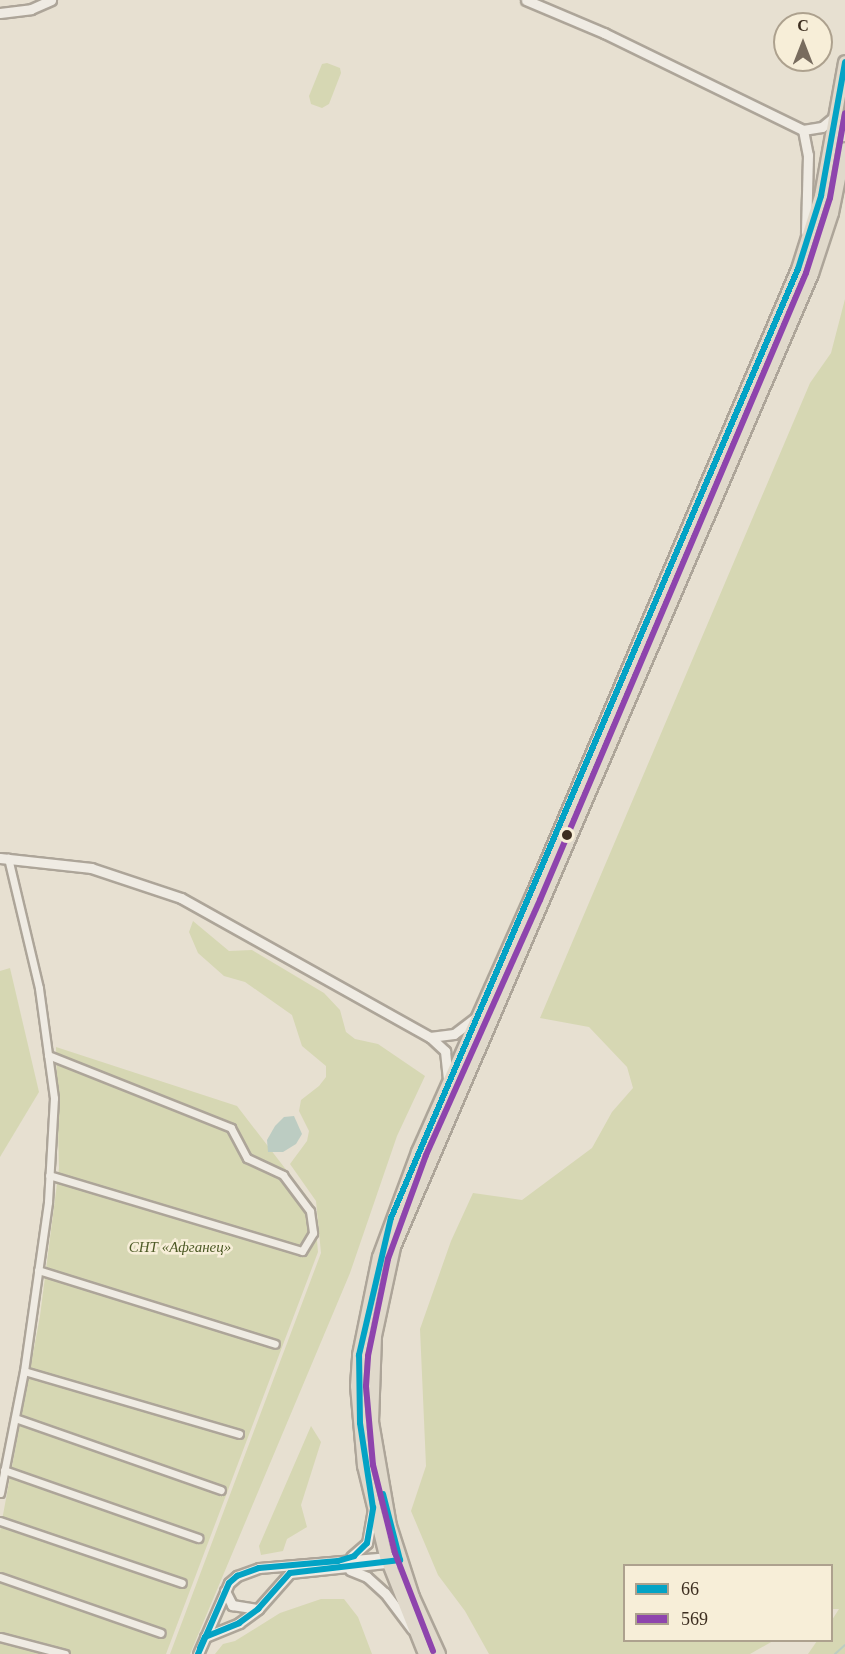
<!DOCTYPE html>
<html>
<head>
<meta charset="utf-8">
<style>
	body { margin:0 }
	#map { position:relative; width:845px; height:1654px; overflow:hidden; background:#e7e0d1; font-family:Georgia,serif }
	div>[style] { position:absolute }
	.green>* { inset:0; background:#d6d7b3 }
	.water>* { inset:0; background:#bcccc2 }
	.stream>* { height:2px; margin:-1px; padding:0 1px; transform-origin:1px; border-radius:1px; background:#bcccc2 }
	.roads { filter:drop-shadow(2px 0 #ada599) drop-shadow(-2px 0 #ada599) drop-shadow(0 2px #ada599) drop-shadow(0 -2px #ada599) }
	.minor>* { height:7px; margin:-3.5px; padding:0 3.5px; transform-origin:3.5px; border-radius:3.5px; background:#efebe3 }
	.tertiary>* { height:9px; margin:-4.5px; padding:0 4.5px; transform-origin:4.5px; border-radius:4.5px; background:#efebe3 }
	.trunk>* { height:12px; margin:-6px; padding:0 6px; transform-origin:6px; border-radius:6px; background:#e0d9cb }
	.bus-1>* { height:6px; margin:-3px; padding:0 3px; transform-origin:3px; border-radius:3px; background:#03a3c5 }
	.bus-2>* { height:6px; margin:-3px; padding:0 3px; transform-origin:3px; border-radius:3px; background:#8e44ad }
	.dots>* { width:16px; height:16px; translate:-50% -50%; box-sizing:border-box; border:3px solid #f7eed8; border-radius:50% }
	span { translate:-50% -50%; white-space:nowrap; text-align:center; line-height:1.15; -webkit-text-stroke:5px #f7eed8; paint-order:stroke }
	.park-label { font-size:15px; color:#4d5a26; font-style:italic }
	.legend { position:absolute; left:623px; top:1564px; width:210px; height:78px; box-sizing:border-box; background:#f7eed8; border:2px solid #ada18e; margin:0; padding:8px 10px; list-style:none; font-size:18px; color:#3d2e20 }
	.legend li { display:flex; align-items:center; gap:12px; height:30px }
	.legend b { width:30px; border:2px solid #ada18e }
	.north { position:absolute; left:773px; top:12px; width:60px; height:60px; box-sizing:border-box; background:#f7eed8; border:2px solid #ada18e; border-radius:50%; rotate:0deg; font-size:16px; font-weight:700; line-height:24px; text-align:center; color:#3d2e20 }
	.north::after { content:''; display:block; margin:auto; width:21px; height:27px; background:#786c5e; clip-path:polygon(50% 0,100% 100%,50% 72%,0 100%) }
</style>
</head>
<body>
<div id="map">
	<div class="green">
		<div style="clip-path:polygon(327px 63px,340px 68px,341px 73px,329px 104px,322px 108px,311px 104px,309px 96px,322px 64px)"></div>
		<div style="clip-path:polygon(845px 299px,845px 1654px,808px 1654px,817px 1641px,832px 1640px,832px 1620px,839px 1609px,832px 1609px,832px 1566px,624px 1566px,624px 1640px,773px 1641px,750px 1654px,489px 1654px,465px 1611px,438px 1575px,411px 1511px,426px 1466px,420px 1329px,451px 1241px,473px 1193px,522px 1200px,592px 1148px,612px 1112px,633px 1088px,627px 1067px,589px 1027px,540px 1018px,810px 383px,831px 353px)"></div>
		<div style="clip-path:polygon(193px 921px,229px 951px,252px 950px,324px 993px,340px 1010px,346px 1032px,355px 1039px,378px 1044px,425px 1076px,397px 1136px,350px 1273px,190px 1654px,170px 1654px,321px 1253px,316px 1201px,290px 1164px,307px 1141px,309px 1131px,299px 1111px,301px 1100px,319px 1086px,326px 1077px,326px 1066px,302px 1046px,292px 1015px,245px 982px,224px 976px,198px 953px,189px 932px)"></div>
		<div style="clip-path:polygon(10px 968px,39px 1092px,0 1157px,0 971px)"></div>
		<div style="clip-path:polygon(56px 1047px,237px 1106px,314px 1206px,318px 1252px,166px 1654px,0 1654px,0 1531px,40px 1316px,59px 1168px)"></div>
		<div style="clip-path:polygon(311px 1426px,321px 1442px,301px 1505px,307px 1527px,287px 1539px,283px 1551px,261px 1555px,259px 1546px)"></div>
		<div style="clip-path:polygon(321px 1599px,344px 1599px,358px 1617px,372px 1654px,215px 1654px,223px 1644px,235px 1641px,280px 1613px)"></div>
	</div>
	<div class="water">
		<div style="clip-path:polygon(294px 1116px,302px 1134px,296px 1144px,283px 1152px,268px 1152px,267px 1140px,275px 1126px,284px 1117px)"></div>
	</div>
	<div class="stream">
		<div style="left:835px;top:1654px;width:13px;rotate:-42deg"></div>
	</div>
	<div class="roads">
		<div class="minor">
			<div style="left:48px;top:1055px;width:197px;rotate:21.7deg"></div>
			<div style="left:231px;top:1128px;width:34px;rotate:62deg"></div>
			<div style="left:247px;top:1158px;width:40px;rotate:25deg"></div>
			<div style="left:283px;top:1175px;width:45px;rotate:53.1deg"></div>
			<div style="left:310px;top:1211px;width:22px;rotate:82deg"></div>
			<div style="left:313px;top:1233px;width:21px;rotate:121deg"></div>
			<div style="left:302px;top:1251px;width:264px;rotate:-163.3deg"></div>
			<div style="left:38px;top:1270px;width:248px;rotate:17.3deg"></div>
			<div style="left:24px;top:1371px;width:224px;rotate:16.3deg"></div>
			<div style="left:15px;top:1418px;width:218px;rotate:19.3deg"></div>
			<div style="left:4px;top:1470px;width:206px;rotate:19.3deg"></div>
			<div style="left:0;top:1493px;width:124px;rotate:-78.9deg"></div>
			<div style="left:24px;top:1371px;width:171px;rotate:-81.9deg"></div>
			<div style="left:48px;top:1202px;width:104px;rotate:-86.7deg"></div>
			<div style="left:54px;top:1098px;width:111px;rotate:-97.8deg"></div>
			<div style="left:39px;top:988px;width:134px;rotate:-103.4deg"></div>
			<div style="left:0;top:1521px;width:192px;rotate:18.8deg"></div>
			<div style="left:0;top:1577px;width:170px;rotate:19.2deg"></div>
			<div style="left:0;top:1637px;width:67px;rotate:14.7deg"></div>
		</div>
		<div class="tertiary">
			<div style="left:526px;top:0;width:85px;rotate:22.9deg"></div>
			<div style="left:604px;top:33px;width:221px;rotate:26deg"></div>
			<div style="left:803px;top:130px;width:19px;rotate:-9deg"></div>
			<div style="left:822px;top:127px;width:17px;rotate:-40deg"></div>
			<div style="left:0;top:13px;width:31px;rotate:-7deg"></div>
			<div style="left:31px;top:9px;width:22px;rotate:-24deg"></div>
			<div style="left:803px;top:130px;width:25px;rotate:79deg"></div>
			<div style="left:808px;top:155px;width:77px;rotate:91.5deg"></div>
			<div style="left:0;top:858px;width:92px;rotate:6.3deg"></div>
			<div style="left:91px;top:868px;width:95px;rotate:18.4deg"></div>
			<div style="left:181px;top:898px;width:285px;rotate:29.2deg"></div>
			<div style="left:430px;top:1037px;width:21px;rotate:43deg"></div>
			<div style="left:445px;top:1051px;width:29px;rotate:84deg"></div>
			<div style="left:430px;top:1037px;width:24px;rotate:-7deg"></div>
			<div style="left:454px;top:1034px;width:30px;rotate:-37deg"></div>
			<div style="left:351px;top:1557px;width:21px;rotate:-41deg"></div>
			<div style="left:367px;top:1543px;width:34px;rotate:-80deg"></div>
			<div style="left:350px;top:1570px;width:18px;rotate:22deg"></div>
			<div style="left:367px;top:1577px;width:24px;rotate:42deg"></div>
			<div style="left:385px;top:1593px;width:45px;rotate:53.1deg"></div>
			<div style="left:225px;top:1591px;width:16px;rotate:63deg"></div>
			<div style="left:232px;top:1605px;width:25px;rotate:9deg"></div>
			<div style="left:205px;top:1637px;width:37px;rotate:-22deg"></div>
			<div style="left:239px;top:1623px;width:24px;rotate:-36deg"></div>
			<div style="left:258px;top:1609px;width:48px;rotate:-48.4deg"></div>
			<div style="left:290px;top:1573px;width:106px;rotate:-6deg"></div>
			<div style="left:198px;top:1654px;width:77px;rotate:-66.4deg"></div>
			<div style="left:229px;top:1583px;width:11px;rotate:-41deg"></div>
			<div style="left:237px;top:1576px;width:23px;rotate:-20deg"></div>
			<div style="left:259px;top:1568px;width:131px;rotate:-4.8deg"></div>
		</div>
		<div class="trunk">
			<div style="left:425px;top:1654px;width:105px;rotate:-111.7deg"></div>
			<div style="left:386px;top:1556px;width:93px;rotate:-103.7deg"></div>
			<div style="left:364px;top:1466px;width:80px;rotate:-95deg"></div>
			<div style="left:357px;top:1386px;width:31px;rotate:-86deg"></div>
			<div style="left:359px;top:1355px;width:100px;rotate:-78.5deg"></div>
			<div style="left:379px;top:1257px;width:112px;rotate:-69.6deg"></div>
			<div style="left:418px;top:1152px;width:280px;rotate:-66deg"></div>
			<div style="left:532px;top:896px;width:681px;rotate:-67.01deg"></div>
			<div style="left:798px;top:269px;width:77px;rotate:-72.5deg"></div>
			<div style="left:821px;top:196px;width:136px;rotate:-79.8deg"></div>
			<div style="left:439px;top:1654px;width:63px;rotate:-114.5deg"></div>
			<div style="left:413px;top:1597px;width:75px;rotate:-107.9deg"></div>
			<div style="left:390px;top:1526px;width:106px;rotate:-99.8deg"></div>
			<div style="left:372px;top:1422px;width:86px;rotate:-88deg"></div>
			<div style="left:375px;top:1336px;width:91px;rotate:-77.9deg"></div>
			<div style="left:394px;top:1247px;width:1059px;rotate:-66.75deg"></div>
			<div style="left:812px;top:274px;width:64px;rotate:-71.8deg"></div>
			<div style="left:832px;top:213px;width:65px;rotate:-78.5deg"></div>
		</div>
	</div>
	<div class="bus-1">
		<div style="left:200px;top:1648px;width:12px;rotate:-66deg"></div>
		<div style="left:205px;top:1637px;width:37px;rotate:-22deg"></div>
		<div style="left:239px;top:1623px;width:24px;rotate:-36deg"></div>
		<div style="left:258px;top:1609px;width:48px;rotate:-48.4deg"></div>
		<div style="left:290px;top:1573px;width:111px;rotate:-6.7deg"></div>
		<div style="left:400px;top:1560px;width:68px;rotate:-104.4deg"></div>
		<div style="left:198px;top:1654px;width:77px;rotate:-66.4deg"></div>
		<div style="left:229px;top:1583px;width:11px;rotate:-41deg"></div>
		<div style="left:237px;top:1576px;width:23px;rotate:-20deg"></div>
		<div style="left:259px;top:1568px;width:79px;rotate:-5.1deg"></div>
		<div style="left:338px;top:1561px;width:17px;rotate:-17deg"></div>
		<div style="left:354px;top:1556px;width:18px;rotate:-45deg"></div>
		<div style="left:367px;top:1543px;width:36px;rotate:-80deg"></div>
		<div style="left:373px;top:1508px;width:86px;rotate:-98.7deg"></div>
		<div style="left:360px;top:1423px;width:68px;rotate:-90.8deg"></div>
		<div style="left:359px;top:1355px;width:141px;rotate:-76.9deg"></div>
		<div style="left:391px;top:1218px;width:1033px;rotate:-66.79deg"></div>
		<div style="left:798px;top:269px;width:77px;rotate:-72.5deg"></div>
		<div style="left:821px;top:196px;width:136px;rotate:-79.8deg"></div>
	</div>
	<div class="bus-2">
		<div style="left:433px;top:1651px;width:105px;rotate:-111.2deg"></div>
		<div style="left:395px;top:1553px;width:91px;rotate:-104deg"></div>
		<div style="left:373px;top:1465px;width:79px;rotate:-95.1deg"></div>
		<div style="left:366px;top:1386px;width:30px;rotate:-86deg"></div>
		<div style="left:368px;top:1356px;width:99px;rotate:-78.3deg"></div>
		<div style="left:388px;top:1259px;width:111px;rotate:-69.9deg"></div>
		<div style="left:426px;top:1155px;width:279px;rotate:-65.9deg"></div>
		<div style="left:540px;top:900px;width:681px;rotate:-67.01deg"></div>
		<div style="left:806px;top:273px;width:79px;rotate:-72.3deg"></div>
		<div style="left:830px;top:198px;width:86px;rotate:-80deg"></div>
	</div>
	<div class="dots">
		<div style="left:567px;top:835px;background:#3d2e20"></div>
	</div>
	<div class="park-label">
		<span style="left:180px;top:1248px">СНТ «Афганец»</span>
	</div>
	<ul class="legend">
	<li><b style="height:8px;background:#03a3c5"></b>66</li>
	<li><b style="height:8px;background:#8e44ad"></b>569</li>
	</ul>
	<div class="north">С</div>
</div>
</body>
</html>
